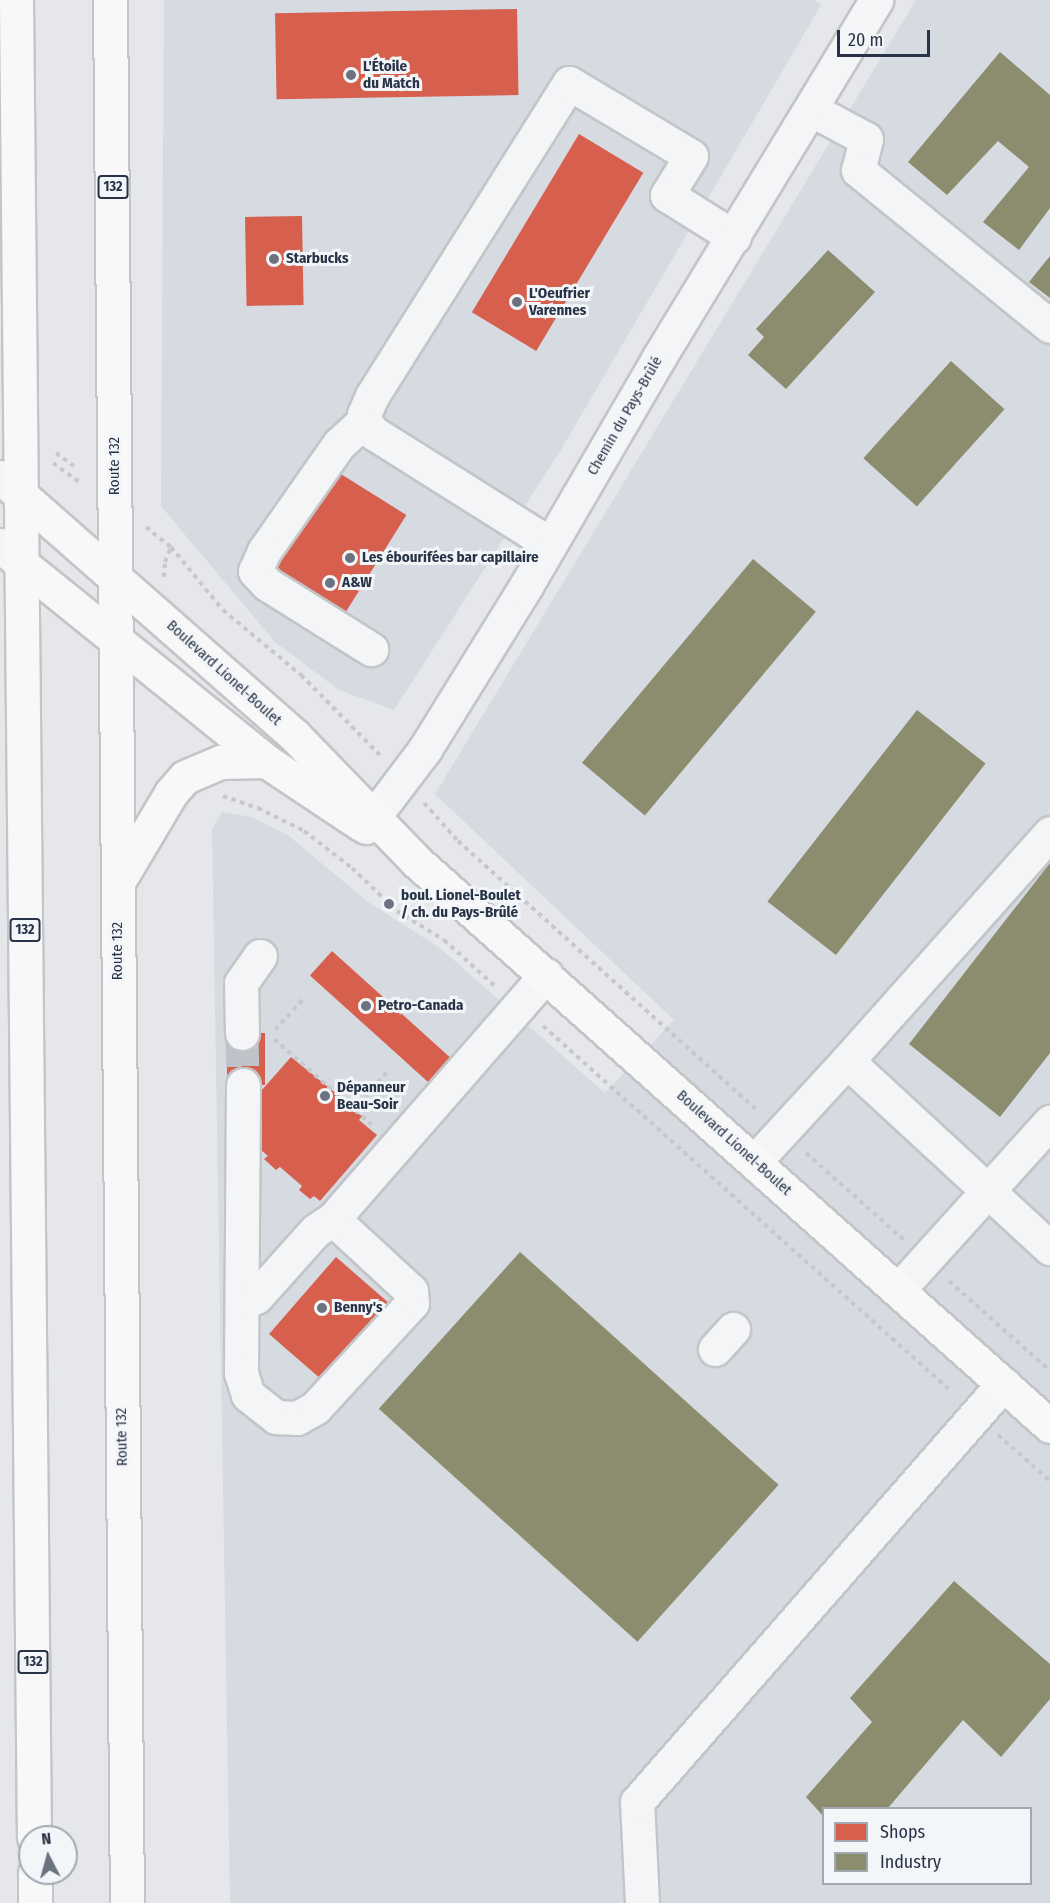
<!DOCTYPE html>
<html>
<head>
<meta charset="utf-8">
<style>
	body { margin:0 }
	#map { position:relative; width:1050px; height:1903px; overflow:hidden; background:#e5e7ea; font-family:"Fira Sans Condensed",sans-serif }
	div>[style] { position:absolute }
	.built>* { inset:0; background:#d6dae1 }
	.shops>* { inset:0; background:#d6604d; transform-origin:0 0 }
	.industry>* { inset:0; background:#8c8c6e; transform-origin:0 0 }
	.minor-tunnel>* { height:33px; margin-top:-16.5px; transform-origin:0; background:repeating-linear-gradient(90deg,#bfc3c9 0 33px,transparent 0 49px) }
	.path>* { height:4px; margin-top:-2px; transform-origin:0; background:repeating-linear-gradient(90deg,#c6c8cc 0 4.5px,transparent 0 9px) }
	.roads { filter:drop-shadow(2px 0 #c3c5c8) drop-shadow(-2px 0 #c3c5c8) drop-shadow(0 2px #c3c5c8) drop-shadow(0 -2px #c3c5c8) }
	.minor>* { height:33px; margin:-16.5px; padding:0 16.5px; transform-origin:16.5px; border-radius:16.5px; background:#f4f5f7 }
	.major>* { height:33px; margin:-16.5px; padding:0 16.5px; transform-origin:16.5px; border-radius:16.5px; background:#f8f8f8 }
	.highway>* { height:33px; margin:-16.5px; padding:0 16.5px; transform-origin:16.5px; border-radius:16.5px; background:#f8f8f8 }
	.dots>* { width:16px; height:16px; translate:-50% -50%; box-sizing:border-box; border:3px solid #f3f6f9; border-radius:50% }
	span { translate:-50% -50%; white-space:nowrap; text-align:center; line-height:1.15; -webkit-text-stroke:6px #f3f6f9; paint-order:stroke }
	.shield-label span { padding:2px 4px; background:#f3f6f9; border:2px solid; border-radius:4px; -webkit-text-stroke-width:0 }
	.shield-label { font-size:14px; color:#293347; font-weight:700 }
	.poi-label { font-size:15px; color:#293347; font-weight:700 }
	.left { translate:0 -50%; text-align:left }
	.street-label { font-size:15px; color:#293347 }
	.legend { position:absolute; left:822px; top:1807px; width:210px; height:78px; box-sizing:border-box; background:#f3f6f9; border:2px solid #a2a8b2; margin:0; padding:8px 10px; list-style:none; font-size:18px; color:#293347 }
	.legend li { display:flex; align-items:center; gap:12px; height:30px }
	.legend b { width:30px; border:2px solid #a2a8b2 }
	.north { position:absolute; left:18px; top:1825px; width:60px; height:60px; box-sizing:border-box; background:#f3f6f9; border:2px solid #a2a8b2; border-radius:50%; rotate:354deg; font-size:16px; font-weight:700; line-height:24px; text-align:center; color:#293347 }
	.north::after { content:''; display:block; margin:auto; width:21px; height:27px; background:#6b7280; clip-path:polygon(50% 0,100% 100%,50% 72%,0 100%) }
	.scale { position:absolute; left:837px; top:30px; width:93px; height:27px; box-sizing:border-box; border:3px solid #293347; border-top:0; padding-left:8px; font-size:18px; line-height:21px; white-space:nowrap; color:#293347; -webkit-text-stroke:4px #f3f6f9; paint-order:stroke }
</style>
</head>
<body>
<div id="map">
	<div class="built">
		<div style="clip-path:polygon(164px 0,814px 0,821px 5px,562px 448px,394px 710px,339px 690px,275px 642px,161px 506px)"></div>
		<div style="clip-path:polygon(evenodd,916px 0,1050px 0,1050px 1903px,230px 1903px,212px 829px,222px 812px,252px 817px,289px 836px,368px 902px,440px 948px,605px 1093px,674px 1020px,435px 794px,916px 0,824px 1808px,1030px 1808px,1030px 1884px,824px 1884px,824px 1808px)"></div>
	</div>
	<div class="shops">
		<div style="left:517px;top:9px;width:86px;height:242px;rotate:89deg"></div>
		<div style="left:579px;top:134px;width:75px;height:208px;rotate:31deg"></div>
		<div style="left:302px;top:216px;width:89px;height:57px;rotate:89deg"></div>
		<div style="left:336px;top:471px;width:83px;height:119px;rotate:32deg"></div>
		<div style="left:332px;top:951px;width:159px;height:33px;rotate:42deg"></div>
		<div style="left:227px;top:1033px;width:38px;height:52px"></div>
		<div style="clip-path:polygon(291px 1057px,344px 1100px,341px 1104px,362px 1116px,359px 1120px,377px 1135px,320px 1201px,314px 1196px,310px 1199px,299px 1190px,302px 1186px,280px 1167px,276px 1170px,264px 1159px,268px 1156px,262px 1151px,261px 1091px)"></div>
		<div style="left:336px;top:1257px;width:69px;height:102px;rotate:41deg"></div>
	</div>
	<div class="industry">
		<div style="clip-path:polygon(1000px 52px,1050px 95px,1050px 208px,1019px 250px,983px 222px,1029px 167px,998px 141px,947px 195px,908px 162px)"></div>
		<div style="clip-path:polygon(828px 250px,875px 292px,786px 389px,748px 355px,764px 337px,756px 329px)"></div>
		<div style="clip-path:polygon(1050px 256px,1050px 298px,1029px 282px)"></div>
		<div style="left:951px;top:361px;width:72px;height:131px;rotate:42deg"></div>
		<div style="left:753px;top:559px;width:82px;height:266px;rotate:40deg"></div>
		<div style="left:917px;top:710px;width:87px;height:243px;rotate:38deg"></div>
		<div style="clip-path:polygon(1050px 863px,1050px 1053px,1000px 1117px,909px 1044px)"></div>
		<div style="left:520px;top:1252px;width:348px;height:211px;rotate:42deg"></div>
		<div style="clip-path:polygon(954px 1581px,1050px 1664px,1050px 1699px,1001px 1757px,963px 1720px,888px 1808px,824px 1808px,824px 1817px,806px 1797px,872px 1722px,850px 1698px)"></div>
	</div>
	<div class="minor-tunnel">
		<div style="left:242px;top:1033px;width:52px;rotate:88.9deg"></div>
	</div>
	<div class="path">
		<div style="left:56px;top:453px;width:22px;rotate:36deg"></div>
		<div style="left:53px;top:463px;width:34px;rotate:36deg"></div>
		<div style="left:146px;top:527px;width:32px;rotate:39deg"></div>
		<div style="left:171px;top:547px;width:82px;rotate:50.5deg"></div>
		<div style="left:223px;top:610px;width:102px;rotate:39.8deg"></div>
		<div style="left:301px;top:675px;width:112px;rotate:45.4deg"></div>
		<div style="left:164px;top:577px;width:15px;rotate:-86deg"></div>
		<div style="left:165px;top:562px;width:16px;rotate:-68deg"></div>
		<div style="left:223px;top:796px;width:37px;rotate:19deg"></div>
		<div style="left:258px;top:808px;width:51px;rotate:26.6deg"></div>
		<div style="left:304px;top:831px;width:61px;rotate:37.6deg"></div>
		<div style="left:352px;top:868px;width:62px;rotate:43.7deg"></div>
		<div style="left:397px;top:911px;width:55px;rotate:31.7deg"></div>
		<div style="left:444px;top:940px;width:70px;rotate:42.1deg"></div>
		<div style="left:424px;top:803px;width:51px;rotate:48.2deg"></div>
		<div style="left:458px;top:841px;width:402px;rotate:42deg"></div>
		<div style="left:543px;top:1026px;width:550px;rotate:41.83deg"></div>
		<div style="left:275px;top:1030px;width:45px;rotate:-47.7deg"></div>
		<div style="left:274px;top:1039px;width:130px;rotate:41.3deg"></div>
		<div style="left:353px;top:1109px;width:52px;rotate:-47.4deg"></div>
		<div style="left:806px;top:1153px;width:130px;rotate:41.6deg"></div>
		<div style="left:949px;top:1281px;width:135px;rotate:41.7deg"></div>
		<div style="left:998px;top:1435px;width:69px;rotate:41.5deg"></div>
	</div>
	<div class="roads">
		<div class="minor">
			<div style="left:812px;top:110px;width:61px;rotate:28.2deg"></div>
			<div style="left:866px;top:139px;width:32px;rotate:104deg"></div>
			<div style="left:858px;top:170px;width:247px;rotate:39.1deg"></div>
			<div style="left:365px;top:420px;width:35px;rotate:137deg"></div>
			<div style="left:339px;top:444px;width:131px;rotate:125deg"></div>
			<div style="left:264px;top:551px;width:22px;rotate:114deg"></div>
			<div style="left:255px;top:571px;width:18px;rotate:47deg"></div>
			<div style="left:267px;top:584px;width:123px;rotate:32deg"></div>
			<div style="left:0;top:477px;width:29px;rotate:41deg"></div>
			<div style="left:550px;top:544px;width:207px;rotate:-147.8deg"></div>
			<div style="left:375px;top:434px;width:11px;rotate:-135deg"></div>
			<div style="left:367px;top:426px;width:12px;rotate:-104deg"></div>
			<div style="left:364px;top:414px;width:20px;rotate:-66deg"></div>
			<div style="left:372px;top:396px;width:370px;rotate:-57.8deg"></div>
			<div style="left:569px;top:83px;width:142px;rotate:30.9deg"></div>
			<div style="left:691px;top:156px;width:46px;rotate:121.6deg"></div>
			<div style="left:667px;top:195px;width:79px;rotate:32.1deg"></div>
			<div style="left:0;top:545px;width:29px;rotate:41deg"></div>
			<div style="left:366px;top:827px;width:98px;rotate:-52.9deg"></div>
			<div style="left:425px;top:749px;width:192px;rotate:-58.2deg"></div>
			<div style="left:526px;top:586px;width:263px;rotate:-59.8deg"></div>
			<div style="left:658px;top:359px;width:420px;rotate:-58.7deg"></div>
			<div style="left:242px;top:1033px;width:50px;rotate:-91.1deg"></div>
			<div style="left:241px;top:983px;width:33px;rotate:-55deg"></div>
			<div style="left:847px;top:1061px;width:305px;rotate:-48.3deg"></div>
			<div style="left:243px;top:1085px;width:288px;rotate:90.4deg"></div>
			<div style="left:241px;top:1373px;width:23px;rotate:72deg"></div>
			<div style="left:248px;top:1395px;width:36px;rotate:38deg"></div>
			<div style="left:276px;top:1417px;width:21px;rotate:3deg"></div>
			<div style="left:297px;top:1418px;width:21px;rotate:-29deg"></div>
			<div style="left:315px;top:1408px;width:143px;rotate:-47.3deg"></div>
			<div style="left:412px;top:1303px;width:12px;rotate:-95deg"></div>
			<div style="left:411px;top:1291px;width:106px;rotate:-137.3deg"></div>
			<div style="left:755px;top:1161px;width:136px;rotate:-47.4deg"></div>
			<div style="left:847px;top:1061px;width:276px;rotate:42.7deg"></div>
			<div style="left:898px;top:1290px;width:227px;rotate:-47.9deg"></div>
			<div style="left:242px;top:1303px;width:15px;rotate:-23deg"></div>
			<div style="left:256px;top:1297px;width:89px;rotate:-48.2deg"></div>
			<div style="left:315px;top:1231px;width:22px;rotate:-34deg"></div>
			<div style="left:333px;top:1219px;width:324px;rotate:-48.9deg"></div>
			<div style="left:715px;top:1349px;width:27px;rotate:-48deg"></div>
			<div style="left:642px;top:1903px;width:101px;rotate:-92.8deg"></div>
			<div style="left:637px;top:1802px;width:556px;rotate:-48.79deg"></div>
		</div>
		<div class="major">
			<div style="left:22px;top:496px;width:363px;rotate:41.3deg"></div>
			<div style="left:295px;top:736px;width:174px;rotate:45.9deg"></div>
			<div style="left:416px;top:861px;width:849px;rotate:41.71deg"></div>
			<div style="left:22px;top:564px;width:314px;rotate:38.9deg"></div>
			<div style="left:266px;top:761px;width:114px;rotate:33.6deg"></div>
		</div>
		<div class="highway">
			<div style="left:16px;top:0;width:1837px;rotate:89.44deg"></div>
			<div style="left:110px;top:0;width:1903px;rotate:89.49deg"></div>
			<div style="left:118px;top:882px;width:104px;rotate:-59.2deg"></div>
			<div style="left:171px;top:793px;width:21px;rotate:-49deg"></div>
			<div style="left:185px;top:777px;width:39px;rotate:-23deg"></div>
			<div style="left:221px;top:762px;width:45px;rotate:-1.3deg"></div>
			<div style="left:35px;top:1873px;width:30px;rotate:90deg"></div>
		</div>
	</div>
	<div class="dots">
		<div style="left:351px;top:75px;background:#6b7280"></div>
		<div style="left:274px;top:259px;background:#6b7280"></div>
		<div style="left:517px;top:302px;background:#6b7280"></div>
		<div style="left:350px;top:558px;background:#6b7280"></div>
		<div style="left:330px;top:583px;background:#6b7280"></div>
		<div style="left:389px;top:904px;background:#6b7280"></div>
		<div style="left:366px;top:1006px;background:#6b7280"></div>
		<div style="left:325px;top:1096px;background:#6b7280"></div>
		<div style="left:322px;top:1308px;background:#6b7280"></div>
	</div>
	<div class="shield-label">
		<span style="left:113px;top:187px">132</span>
		<span style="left:25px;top:930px">132</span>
		<span style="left:33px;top:1662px">132</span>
	</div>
	<div class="poi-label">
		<span class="left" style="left:363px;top:75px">L'Étoile<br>du Match</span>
		<span class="left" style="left:286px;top:259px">Starbucks</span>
		<span class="left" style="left:529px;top:302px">L'Oeufrier<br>Varennes</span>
		<span class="left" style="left:362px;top:558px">Les ébourifées bar capillaire</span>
		<span class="left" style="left:342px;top:583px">A&amp;W</span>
		<span class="left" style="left:401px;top:904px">boul. Lionel-Boulet<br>/ ch. du Pays-Brûlé</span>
		<span class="left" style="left:378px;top:1006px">Petro-Canada</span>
		<span class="left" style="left:337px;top:1096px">Dépanneur<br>Beau-Soir</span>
		<span class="left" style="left:334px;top:1308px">Benny's</span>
	</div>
	<div class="street-label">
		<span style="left:625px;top:416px;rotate:-60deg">Chemin du Pays-Brûlé</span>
		<span style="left:115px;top:466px;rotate:-90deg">Route 132</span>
		<span style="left:224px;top:673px;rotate:42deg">Boulevard Lionel-Boulet</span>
		<span style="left:118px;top:951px;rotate:-90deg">Route 132</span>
		<span style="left:734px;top:1143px;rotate:42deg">Boulevard Lionel-Boulet</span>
		<span style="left:122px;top:1437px;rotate:-91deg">Route 132</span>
	</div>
	<ul class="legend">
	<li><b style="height:16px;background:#d6604d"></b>Shops</li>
	<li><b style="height:16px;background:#8c8c6e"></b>Industry</li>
	</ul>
	<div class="north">N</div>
	<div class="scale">20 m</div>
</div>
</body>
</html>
